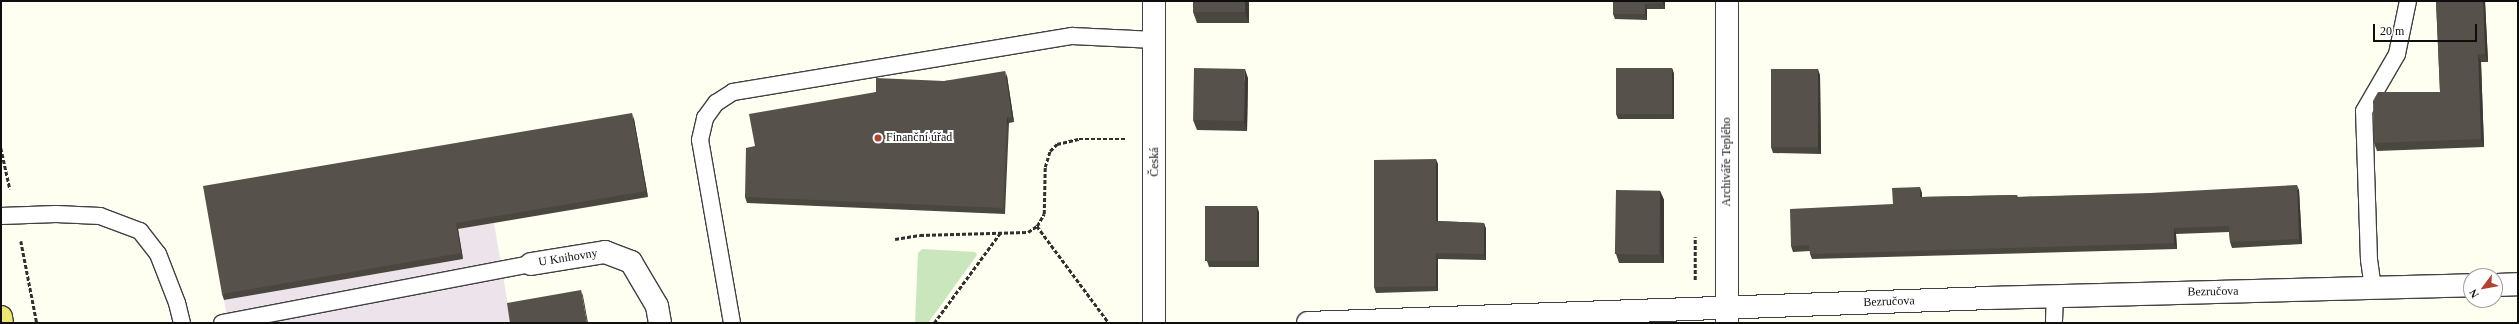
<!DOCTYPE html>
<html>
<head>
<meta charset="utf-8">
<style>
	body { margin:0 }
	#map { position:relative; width:2519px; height:324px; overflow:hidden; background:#fefef1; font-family:Georgia,serif }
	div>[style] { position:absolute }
	.industrial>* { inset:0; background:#ece3eb }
	.green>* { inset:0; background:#cae6bc }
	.path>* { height:2.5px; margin-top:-1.25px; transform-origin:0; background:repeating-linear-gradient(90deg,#303030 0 4px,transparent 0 6px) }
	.roads { filter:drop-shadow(1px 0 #414141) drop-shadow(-1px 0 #414141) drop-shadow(0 1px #414141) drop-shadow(0 -1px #414141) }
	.lane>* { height:16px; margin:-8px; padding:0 8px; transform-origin:8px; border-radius:8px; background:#fff }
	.street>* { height:22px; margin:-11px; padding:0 11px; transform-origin:11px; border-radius:11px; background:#fff }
	.primary>* { height:22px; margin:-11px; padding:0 11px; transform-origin:11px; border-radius:11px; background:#eee770 }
	.wall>* { inset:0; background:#4a4740 }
	.shaded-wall>* { inset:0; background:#3c3934; transform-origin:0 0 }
	.building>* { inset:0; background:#56524b; transform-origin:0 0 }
	.dots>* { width:11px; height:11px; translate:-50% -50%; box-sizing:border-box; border:2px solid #fff; border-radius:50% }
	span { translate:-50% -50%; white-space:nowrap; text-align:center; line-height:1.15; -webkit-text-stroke:4px #fff; paint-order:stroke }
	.poi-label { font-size:12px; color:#0e0e0e }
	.left { translate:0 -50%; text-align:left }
	.street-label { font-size:12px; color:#0e0e0e }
	.frame { position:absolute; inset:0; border:2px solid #0e0e0e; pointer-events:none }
	.north { position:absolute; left:2463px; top:268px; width:40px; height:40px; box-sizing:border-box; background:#fff; border:1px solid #9f9f9f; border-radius:50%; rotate:238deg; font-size:11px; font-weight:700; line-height:16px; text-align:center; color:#0e0e0e }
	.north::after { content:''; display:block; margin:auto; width:14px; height:18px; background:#b44230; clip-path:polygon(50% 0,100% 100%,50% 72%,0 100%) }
	.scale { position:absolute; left:2373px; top:24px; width:104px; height:18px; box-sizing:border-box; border:2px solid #0e0e0e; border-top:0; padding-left:5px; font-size:12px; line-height:14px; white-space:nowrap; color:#0e0e0e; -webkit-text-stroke:3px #fff; paint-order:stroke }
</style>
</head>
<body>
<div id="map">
	<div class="industrial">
		<div style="clip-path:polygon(494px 223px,511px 323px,228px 323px,224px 300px,463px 259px,458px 229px)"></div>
	</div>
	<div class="green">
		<div style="clip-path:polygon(922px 249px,975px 252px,977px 255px,928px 323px,915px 323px,918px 253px)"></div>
	</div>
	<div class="path">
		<div style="left:1px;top:148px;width:42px;rotate:77.6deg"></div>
		<div style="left:1037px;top:226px;width:121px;rotate:53.4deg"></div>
		<div style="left:895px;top:239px;width:25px;rotate:-9deg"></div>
		<div style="left:920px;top:235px;width:108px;rotate:-1.6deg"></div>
		<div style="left:1028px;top:232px;width:11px;rotate:-34deg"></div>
		<div style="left:1037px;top:226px;width:14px;rotate:-60deg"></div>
		<div style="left:1044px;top:214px;width:47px;rotate:-88.8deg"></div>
		<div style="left:1045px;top:167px;width:17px;rotate:-73deg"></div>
		<div style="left:1050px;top:151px;width:10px;rotate:-45deg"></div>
		<div style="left:1057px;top:144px;width:23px;rotate:-13deg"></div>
		<div style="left:1079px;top:139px;width:47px"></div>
		<div style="left:21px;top:241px;width:84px;rotate:79deg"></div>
		<div style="left:1695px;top:280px;width:43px;rotate:-90deg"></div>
		<div style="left:934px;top:323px;width:112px;rotate:-53.7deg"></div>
	</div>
	<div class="roads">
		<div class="lane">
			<div style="left:1px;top:216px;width:55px;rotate:-2.1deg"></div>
			<div style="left:56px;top:214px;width:44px;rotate:2.6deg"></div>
			<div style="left:100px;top:216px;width:43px;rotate:20.6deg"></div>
			<div style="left:140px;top:231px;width:29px;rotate:52deg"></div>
			<div style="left:158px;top:254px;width:53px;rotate:68.8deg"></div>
			<div style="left:177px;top:303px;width:21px;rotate:76deg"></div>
			<div style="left:2373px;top:288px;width:28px;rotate:-98deg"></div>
			<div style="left:2369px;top:260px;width:149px;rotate:-91.9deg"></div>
			<div style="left:2364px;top:111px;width:66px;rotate:-59.9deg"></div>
			<div style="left:2397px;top:54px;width:54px;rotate:-78.3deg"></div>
			<div style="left:2054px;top:321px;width:25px;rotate:-88deg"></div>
			<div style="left:222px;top:323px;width:315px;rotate:-10.8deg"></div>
			<div style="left:732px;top:323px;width:186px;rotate:-99.9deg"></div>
			<div style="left:700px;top:140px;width:23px;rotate:-77deg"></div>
			<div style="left:705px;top:118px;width:19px;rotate:-54deg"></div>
			<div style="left:716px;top:103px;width:20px;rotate:-33deg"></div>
			<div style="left:733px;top:92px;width:344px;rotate:-9.4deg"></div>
			<div style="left:1072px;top:36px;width:83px;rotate:2.8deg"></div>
		</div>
		<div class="street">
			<div style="left:531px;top:264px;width:75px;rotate:-9.2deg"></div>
			<div style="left:605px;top:252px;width:28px;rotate:21deg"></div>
			<div style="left:631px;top:262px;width:51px;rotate:59.4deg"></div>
			<div style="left:657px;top:306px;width:17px;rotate:80deg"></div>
			<div style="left:2495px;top:285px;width:23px;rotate:-2deg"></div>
			<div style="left:1727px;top:322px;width:321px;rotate:-90deg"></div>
			<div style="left:1154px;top:323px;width:322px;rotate:-90deg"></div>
			<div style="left:1308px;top:323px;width:681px;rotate:-2.1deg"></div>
			<div style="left:1989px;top:298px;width:482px;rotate:-1.5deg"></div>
		</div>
		<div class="primary">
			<div style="left:1px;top:317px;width:6px;rotate:81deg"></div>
		</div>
	</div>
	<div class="wall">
		<div style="clip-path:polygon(1193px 1px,1249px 1px,1249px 23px,1197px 23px,1193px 12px)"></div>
		<div style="clip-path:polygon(1613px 1px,1665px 1px,1665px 9px,1647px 9px,1647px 20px,1615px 19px,1613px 14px)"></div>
		<div style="clip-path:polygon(2436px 1px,2485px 1px,2488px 62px,2481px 62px,2484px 147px,2377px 151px,2374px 143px,2440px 92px)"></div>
		<div style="clip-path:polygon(1672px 68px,1674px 74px,1674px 119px,1618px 119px,1616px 114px)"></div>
		<div style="clip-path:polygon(1820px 75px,1821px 154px,1773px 153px,1771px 147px)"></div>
		<div style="clip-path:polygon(1007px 76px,1014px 122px,1009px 123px,1005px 214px,747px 203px,745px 197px,755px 146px,876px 92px,944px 81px)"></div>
		<div style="clip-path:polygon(1248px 78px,1247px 131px,1197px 130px,1193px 120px)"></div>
		<div style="clip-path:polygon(634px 119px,648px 197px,458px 229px,463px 259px,224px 300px,222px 294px)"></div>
		<div style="clip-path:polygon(1438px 164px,1438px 221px,1484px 223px,1486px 229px,1486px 260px,1438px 259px,1438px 291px,1376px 293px,1374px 287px)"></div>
		<div style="clip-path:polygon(2299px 190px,2302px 244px,2232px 248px,2230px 242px,2229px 232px,2176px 234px,2177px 249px,1812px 259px,1810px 254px,1810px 251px,1793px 252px,1791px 246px,1893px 204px,1922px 193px,1922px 197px,2017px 195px,2018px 197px)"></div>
		<div style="clip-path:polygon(1660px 191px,1664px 200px,1664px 263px,1619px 263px,1616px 254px)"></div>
		<div style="clip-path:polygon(1259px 212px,1259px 267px,1209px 267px,1207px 261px)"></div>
	</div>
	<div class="shaded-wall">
		<div style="clip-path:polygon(1245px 1px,1249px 1px,1249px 23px,1245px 12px)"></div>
		<div style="clip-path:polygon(1663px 1px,1665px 1px,1665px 9px,1663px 3px)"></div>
		<div style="clip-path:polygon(2483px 1px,2485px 1px,2488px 62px,2485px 54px)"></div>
		<div style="clip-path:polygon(1645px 4px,1647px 9px,1647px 20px,1645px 14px)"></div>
		<div style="clip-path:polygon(2478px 54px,2481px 62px,2484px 147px,2481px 139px)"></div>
		<div style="clip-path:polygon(1672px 68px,1674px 74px,1674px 119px,1672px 113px)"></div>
		<div style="clip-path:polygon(1245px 69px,1248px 78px,1247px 131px,1244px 122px)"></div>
		<div style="clip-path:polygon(1818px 69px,1820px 75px,1821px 154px,1818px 148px)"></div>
		<div style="clip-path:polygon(1005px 71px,1007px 76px,1014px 122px,1012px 117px)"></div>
		<div style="clip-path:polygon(632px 113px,634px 119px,648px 197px,646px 191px)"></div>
		<div style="left:1007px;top:117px;width:6px;height:91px;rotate:72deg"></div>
		<div style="clip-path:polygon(1436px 159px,1438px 164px,1438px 227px,1436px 221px)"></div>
		<div style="clip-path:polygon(2297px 185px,2299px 190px,2302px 244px,2299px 239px)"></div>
		<div style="clip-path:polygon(1920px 187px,1922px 193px,1922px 203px,1920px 197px)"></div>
		<div style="clip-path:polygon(1660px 191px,1664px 200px,1664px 263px,1661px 254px)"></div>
		<div style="clip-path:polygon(1257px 206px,1259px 212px,1259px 267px,1257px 261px)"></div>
		<div style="clip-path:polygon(456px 223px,458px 229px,463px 259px,461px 253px)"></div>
		<div style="clip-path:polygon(1484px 223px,1486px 229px,1486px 260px,1484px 254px)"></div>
		<div style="clip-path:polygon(2174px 228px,2176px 234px,2177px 249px,2174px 243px)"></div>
		<div style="clip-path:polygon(1436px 253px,1438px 259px,1438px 291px,1436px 286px)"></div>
		<div style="clip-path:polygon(581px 290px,583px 296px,588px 323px,587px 323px)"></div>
	</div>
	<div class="building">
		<div style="left:1193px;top:1px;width:52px;height:11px"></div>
		<div style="clip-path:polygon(1613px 1px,1663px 1px,1663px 3px,1645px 4px,1645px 14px,1613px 14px)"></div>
		<div style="clip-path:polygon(2436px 1px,2483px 1px,2485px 54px,2478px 54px,2481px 139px,2374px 143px,2373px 101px,2378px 92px,2440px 92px)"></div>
		<div style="left:1194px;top:68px;width:51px;height:52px;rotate:1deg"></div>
		<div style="left:1616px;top:68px;width:56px;height:46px"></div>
		<div style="left:1771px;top:69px;width:47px;height:78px"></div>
		<div style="clip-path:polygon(1005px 71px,1012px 117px,1007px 117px,1003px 208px,745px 197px,746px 148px,755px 146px,749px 114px,876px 92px,876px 78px,944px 81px)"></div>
		<div style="clip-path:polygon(632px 113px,646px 191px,456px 223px,461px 253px,222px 294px,203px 186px)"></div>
		<div style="clip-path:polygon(1436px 159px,1436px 221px,1484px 223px,1484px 254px,1436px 253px,1436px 286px,1374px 287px,1374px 160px)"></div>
		<div style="clip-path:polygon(2297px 185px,2299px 239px,2230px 242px,2229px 226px,2174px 228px,2174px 243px,1810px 254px,1809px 245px,1791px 246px,1790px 209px,1893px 204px,1892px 188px,1920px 187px,1920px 197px,2017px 195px,2017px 197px,2151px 193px)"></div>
		<div style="left:1616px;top:190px;width:44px;height:64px;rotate:1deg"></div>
		<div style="left:1205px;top:206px;width:52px;height:55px"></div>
		<div style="clip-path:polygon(581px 290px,587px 323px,510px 323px,507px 303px)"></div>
	</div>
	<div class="dots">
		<div style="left:878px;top:138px;background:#b44230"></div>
	</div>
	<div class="poi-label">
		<span class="left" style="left:886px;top:138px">Finanční úřad</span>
	</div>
	<div class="street-label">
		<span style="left:1155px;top:162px;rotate:-90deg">Česká</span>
		<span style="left:1727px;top:162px;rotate:-90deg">Archiváře Teplého</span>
		<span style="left:568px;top:258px;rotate:-9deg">U Knihovny</span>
		<span style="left:2213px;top:292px;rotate:-1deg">Bezručova</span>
		<span style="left:1889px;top:302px;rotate:-2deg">Bezručova</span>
	</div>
	<div class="frame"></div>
	<div class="north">N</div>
	<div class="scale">20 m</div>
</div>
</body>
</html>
